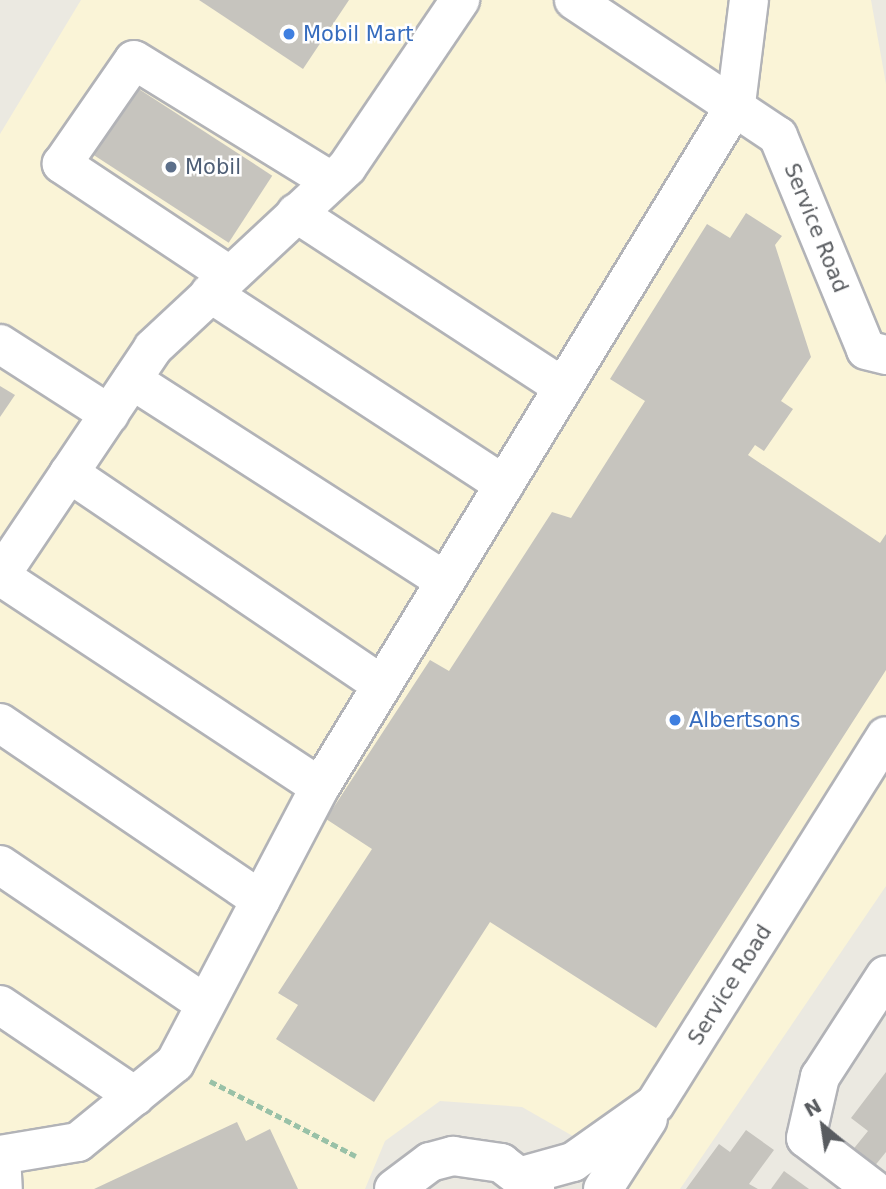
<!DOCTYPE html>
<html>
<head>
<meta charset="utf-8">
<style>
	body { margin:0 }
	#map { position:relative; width:886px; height:1189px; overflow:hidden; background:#ebe9e1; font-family:"DejaVu Sans",sans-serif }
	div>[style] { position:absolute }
	.commercial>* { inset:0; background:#faf4d7 }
	.building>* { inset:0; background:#c6c4be; transform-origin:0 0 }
	.path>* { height:4.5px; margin-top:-2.25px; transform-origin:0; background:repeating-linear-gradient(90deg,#99c1a7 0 7px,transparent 0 10.5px) }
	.roads { filter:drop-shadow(2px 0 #b2b3b7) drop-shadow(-2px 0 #b2b3b7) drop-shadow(0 2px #b2b3b7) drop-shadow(0 -2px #b2b3b7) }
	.minor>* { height:38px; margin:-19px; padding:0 19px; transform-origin:19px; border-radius:19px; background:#fff }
	.dots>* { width:19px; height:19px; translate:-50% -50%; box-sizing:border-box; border:4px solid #fff; border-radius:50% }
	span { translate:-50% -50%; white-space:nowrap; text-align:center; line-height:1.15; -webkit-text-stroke:5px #fff; paint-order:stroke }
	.shop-label { font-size:21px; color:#366cbe }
	.left { translate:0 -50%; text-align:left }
	.service-label { font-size:21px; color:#4e5e75 }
	.street-label { font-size:21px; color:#595c60 }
	.north { position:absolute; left:788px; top:1091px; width:70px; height:70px; -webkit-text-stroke:5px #fff; paint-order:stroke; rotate:331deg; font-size:19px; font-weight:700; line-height:28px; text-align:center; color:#595c60 }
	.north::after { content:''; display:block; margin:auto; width:24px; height:32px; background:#595c60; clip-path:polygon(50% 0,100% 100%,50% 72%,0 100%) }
</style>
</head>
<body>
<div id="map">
	<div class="commercial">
		<div style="clip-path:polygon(81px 0,871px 0,886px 84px,886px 886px,680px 1189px,616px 1189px,599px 1151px,522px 1107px,440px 1101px,385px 1141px,365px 1189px,0 1189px,0 134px)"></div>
	</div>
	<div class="building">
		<div style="clip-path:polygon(199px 0,349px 0,303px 69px)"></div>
		<div style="left:128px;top:82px;width:172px;height:80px;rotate:33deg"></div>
		<div style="clip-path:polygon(746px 213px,782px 236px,775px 245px,811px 357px,781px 401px,793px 409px,764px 451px,755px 445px,748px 455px,880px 543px,886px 534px,886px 670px,656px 1028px,490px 922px,374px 1102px,276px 1039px,298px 1005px,278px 993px,372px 849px,326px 819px,430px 660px,449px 671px,552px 512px,571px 518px,645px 401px,610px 379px,707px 224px,730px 238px)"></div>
		<div style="clip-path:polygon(0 386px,15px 395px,0 417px)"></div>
		<div style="clip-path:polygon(886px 1072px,886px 1152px,873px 1168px,851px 1152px,868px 1131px,851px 1118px)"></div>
		<div style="clip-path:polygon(237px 1122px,246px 1141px,270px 1129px,298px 1189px,94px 1189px)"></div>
		<div style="clip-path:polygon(746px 1130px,774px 1150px,749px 1184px,758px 1189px,686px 1189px,719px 1144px,730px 1152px)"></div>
		<div style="clip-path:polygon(784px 1171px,809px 1189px,771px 1189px)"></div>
	</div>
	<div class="path">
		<div style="left:210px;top:1081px;width:164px;rotate:27.2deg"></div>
	</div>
	<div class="roads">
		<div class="minor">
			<div style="left:574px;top:0;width:245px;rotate:33.7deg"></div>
			<div style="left:778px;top:136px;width:231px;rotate:67.6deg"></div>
			<div style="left:866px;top:350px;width:21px;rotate:14deg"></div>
			<div style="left:296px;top:213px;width:319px;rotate:33.1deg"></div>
			<div style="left:229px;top:275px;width:201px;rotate:-146.4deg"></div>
			<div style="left:62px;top:164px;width:126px;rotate:-55.3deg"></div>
			<div style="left:134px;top:60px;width:231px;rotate:31.6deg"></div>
			<div style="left:210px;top:293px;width:351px;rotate:33.1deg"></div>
			<div style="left:0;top:344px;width:130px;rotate:32.7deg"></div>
			<div style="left:132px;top:380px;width:372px;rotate:32.7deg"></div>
			<div style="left:69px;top:473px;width:378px;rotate:34.1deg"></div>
			<div style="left:0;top:576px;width:275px;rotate:-56.1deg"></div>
			<div style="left:153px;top:348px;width:265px;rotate:-43deg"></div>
			<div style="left:347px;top:167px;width:202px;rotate:-55.9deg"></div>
			<div style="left:0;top:576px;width:383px;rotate:33.4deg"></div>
			<div style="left:0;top:723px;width:315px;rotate:34.2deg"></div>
			<div style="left:0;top:865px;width:248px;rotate:34.1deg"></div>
			<div style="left:0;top:1005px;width:163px;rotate:34deg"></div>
			<div style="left:0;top:1155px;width:79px;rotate:-9.5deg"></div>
			<div style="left:78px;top:1142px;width:125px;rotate:-39.2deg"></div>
			<div style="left:175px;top:1063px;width:312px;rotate:-62.3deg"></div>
			<div style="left:320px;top:787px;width:800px;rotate:-58.66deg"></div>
			<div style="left:736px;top:104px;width:105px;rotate:-82.9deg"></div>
			<div style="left:1px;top:1155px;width:34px;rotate:87deg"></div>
			<div style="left:522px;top:1176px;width:53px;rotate:-15.4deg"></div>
			<div style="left:573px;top:1162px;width:100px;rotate:-35.3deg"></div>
			<div style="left:655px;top:1104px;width:434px;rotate:-57.9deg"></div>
			<div style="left:394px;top:1189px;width:45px;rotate:-36.9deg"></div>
			<div style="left:430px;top:1162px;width:24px;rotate:-15deg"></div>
			<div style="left:453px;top:1156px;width:49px;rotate:8.3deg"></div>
			<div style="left:501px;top:1163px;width:43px;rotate:37.4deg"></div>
			<div style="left:603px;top:1189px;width:83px;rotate:-57.3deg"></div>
			<div style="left:873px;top:1189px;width:84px;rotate:-142.7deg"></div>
			<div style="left:806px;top:1138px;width:63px;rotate:-77.1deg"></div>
			<div style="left:820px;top:1077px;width:121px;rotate:-57.1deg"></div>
		</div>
	</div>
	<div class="dots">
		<div style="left:289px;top:34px;background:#3f7fe0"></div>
		<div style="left:171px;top:167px;background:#5c6f8a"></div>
		<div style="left:675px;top:720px;background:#3f7fe0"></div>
	</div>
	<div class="shop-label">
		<span class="left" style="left:303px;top:34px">Mobil Mart</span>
		<span class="left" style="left:689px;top:720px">Albertsons</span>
	</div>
	<div class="service-label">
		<span class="left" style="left:185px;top:167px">Mobil</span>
	</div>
	<div class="street-label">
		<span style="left:816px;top:228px;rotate:68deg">Service Road</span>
		<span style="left:730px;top:985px;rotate:-58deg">Service Road</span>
	</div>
	<div class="north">N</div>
</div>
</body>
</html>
